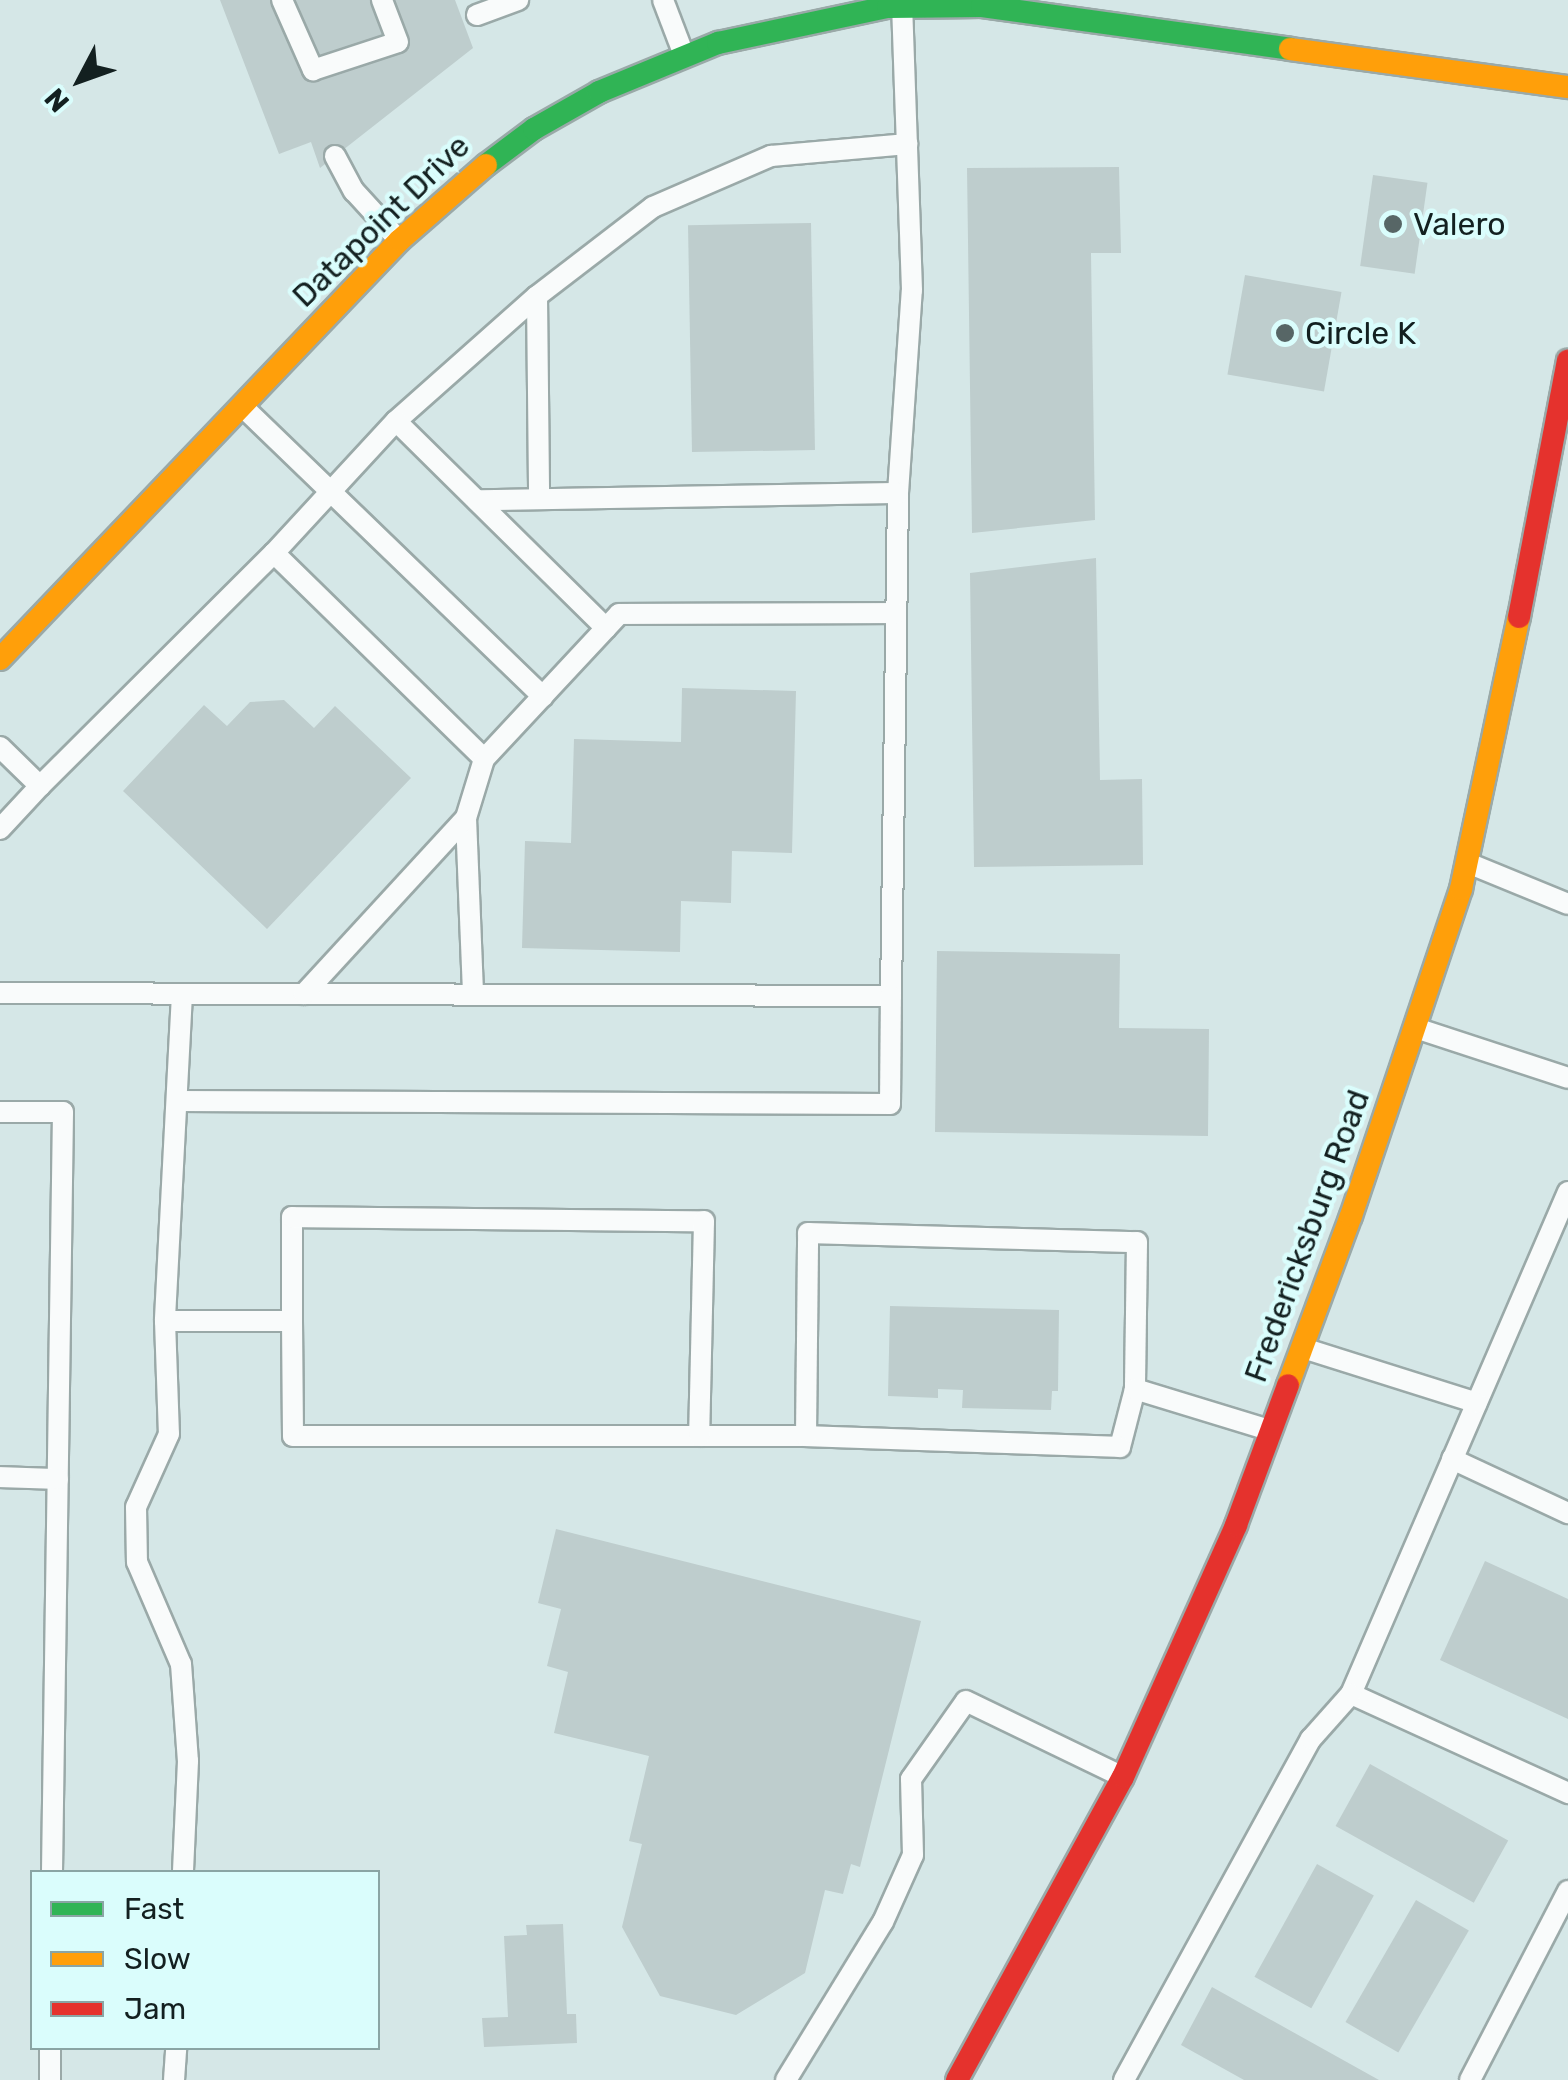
<!DOCTYPE html>
<html>
<head>
<meta charset="utf-8">
<style>
	body { margin:0 }
	#map { position:relative; width:1568px; height:2080px; overflow:hidden; background:#d5e7e7; font-family:Rubik,sans-serif }
	div>[style] { position:absolute }
	.building>* { inset:0; background:#becdcd; transform-origin:0 0 }
	.roads { filter:drop-shadow(2px 0 #9aa9a8) drop-shadow(-2px 0 #9aa9a8) drop-shadow(0 2px #9aa9a8) drop-shadow(0 -2px #9aa9a8) }
	.lane>* { height:20px; margin:-10px; padding:0 10px; transform-origin:10px; border-radius:10px; background:#f9fbfb }
	.fast>* { height:22px; margin:-11px; padding:0 11px; transform-origin:11px; border-radius:11px; background:#30b455 }
	.slow>* { height:22px; margin:-11px; padding:0 11px; transform-origin:11px; border-radius:11px; background:#ff9f0a }
	.jam>* { height:22px; margin:-11px; padding:0 11px; transform-origin:11px; border-radius:11px; background:#e5322d }
	.dots>* { width:28px; height:28px; translate:-50% -50%; box-sizing:border-box; border:5px solid #dafdfc; border-radius:50% }
	span { translate:-50% -50%; white-space:nowrap; text-align:center; line-height:1.15; -webkit-text-stroke:9px #dafdfc; paint-order:stroke }
	.street-label { font-size:32px; color:#132020 }
	.poi-label { font-size:32px; color:#132020 }
	.left { translate:0 -50%; text-align:left }
	.legend { position:absolute; left:30px; top:1870px; width:350px; height:180px; box-sizing:border-box; background:#dafdfc; border:2px solid #8aa5a4; margin:0; padding:12px 18px; list-style:none; font-size:30px; color:#132020 }
	.legend li { display:flex; align-items:center; gap:20px; height:50px }
	.legend b { width:50px; border:2px solid #8aa5a4 }
	.north { position:absolute; left:30px; top:30px; width:100px; height:100px; -webkit-text-stroke:8px #dafdfc; paint-order:stroke; rotate:229deg; font-size:28px; font-weight:700; line-height:40px; text-align:center; color:#132020 }
	.north::after { content:''; display:block; margin:auto; width:35px; height:45px; background:#132020; clip-path:polygon(50% 0,100% 100%,50% 72%,0 100%) }
</style>
</head>
<body>
<div id="map">
	<div class="building">
		<div style="clip-path:polygon(220px 0,455px 0,473px 48px,320px 168px,311px 142px,279px 154px)"></div>
		<div style="clip-path:polygon(1119px 167px,1121px 253px,1091px 253px,1095px 520px,972px 533px,967px 168px)"></div>
		<div style="left:1373px;top:175px;width:55px;height:92px;rotate:8deg"></div>
		<div style="left:811px;top:223px;width:227px;height:123px;rotate:89deg"></div>
		<div style="left:1245px;top:275px;width:98px;height:101px;rotate:10deg"></div>
		<div style="clip-path:polygon(1096px 558px,1100px 780px,1142px 779px,1143px 865px,974px 867px,970px 573px)"></div>
		<div style="clip-path:polygon(682px 688px,796px 691px,792px 853px,732px 851px,731px 903px,681px 901px,680px 952px,522px 948px,525px 841px,571px 843px,574px 739px,681px 742px)"></div>
		<div style="clip-path:polygon(284px 700px,314px 728px,335px 706px,411px 778px,267px 929px,123px 791px,204px 705px,227px 726px,250px 702px)"></div>
		<div style="clip-path:polygon(937px 951px,1120px 954px,1119px 1028px,1209px 1029px,1208px 1136px,935px 1132px)"></div>
		<div style="clip-path:polygon(890px 1306px,1059px 1310px,1058px 1391px,1052px 1391px,1051px 1410px,962px 1408px,963px 1390px,938px 1389px,938px 1398px,888px 1396px)"></div>
		<div style="clip-path:polygon(556px 1529px,921px 1621px,860px 1867px,851px 1864px,843px 1894px,825px 1890px,805px 1973px,736px 2015px,660px 1996px,622px 1927px,642px 1844px,629px 1841px,649px 1756px,554px 1733px,568px 1672px,547px 1666px,561px 1609px,538px 1603px)"></div>
		<div style="clip-path:polygon(1485px 1561px,1568px 1599px,1568px 1719px,1440px 1660px)"></div>
		<div style="left:1370px;top:1764px;width:158px;height:71px;rotate:29deg"></div>
		<div style="left:1317px;top:1864px;width:65px;height:129px;rotate:29deg"></div>
		<div style="left:1416px;top:1900px;width:61px;height:141px;rotate:30deg"></div>
		<div style="clip-path:polygon(563px 1924px,567px 2014px,576px 2014px,577px 2043px,484px 2047px,482px 2018px,508px 2017px,504px 1936px,527px 1935px,526px 1925px)"></div>
		<div style="clip-path:polygon(1212px 1987px,1379px 2080px,1244px 2080px,1181px 2045px)"></div>
	</div>
	<div class="roads">
		<div class="lane">
			<div style="left:282px;top:0;width:77px;rotate:66.1deg"></div>
			<div style="left:313px;top:70px;width:89px;rotate:-18.2deg"></div>
			<div style="left:398px;top:42px;width:45px;rotate:-110.9deg"></div>
			<div style="left:663px;top:0;width:59px;rotate:69.1deg"></div>
			<div style="left:477px;top:15px;width:44px;rotate:-20.1deg"></div>
			<div style="left:335px;top:156px;width:40px;rotate:62deg"></div>
			<div style="left:354px;top:191px;width:65px;rotate:47.5deg"></div>
			<div style="left:537px;top:296px;width:146px;rotate:-37.5deg"></div>
			<div style="left:653px;top:207px;width:129px;rotate:-23.4deg"></div>
			<div style="left:771px;top:156px;width:137px;rotate:-5deg"></div>
			<div style="left:243px;top:407px;width:417px;rotate:44deg"></div>
			<div style="left:396px;top:421px;width:188px;rotate:-41.6deg"></div>
			<div style="left:537px;top:296px;width:202px;rotate:89.4deg"></div>
			<div style="left:898px;top:493px;width:203px;rotate:-86.1deg"></div>
			<div style="left:912px;top:290px;width:280px;rotate:-92deg"></div>
			<div style="left:274px;top:553px;width:294px;rotate:44.4deg"></div>
			<div style="left:0;top:747px;width:56px;rotate:44.3deg"></div>
			<div style="left:40px;top:786px;width:330px;rotate:-44.9deg"></div>
			<div style="left:274px;top:553px;width:180px;rotate:-47.3deg"></div>
			<div style="left:396px;top:421px;width:295px;rotate:44.6deg"></div>
			<div style="left:466px;top:818px;width:175px;rotate:87.7deg"></div>
			<div style="left:0;top:829px;width:59px;rotate:-47.1deg"></div>
			<div style="left:1468px;top:863px;width:108px;rotate:22.3deg"></div>
			<div style="left:0;top:993px;width:891px;rotate:0.19deg"></div>
			<div style="left:891px;top:996px;width:503px;rotate:-89.2deg"></div>
			<div style="left:898px;top:493px;width:421px;rotate:179deg"></div>
			<div style="left:182px;top:994px;width:327px;rotate:93deg"></div>
			<div style="left:165px;top:1321px;width:113px;rotate:88deg"></div>
			<div style="left:169px;top:1434px;width:80px;rotate:114.3deg"></div>
			<div style="left:136px;top:1507px;width:55px;rotate:89deg"></div>
			<div style="left:137px;top:1562px;width:111px;rotate:66.7deg"></div>
			<div style="left:181px;top:1664px;width:97px;rotate:85.9deg"></div>
			<div style="left:188px;top:1761px;width:111px;rotate:92.6deg"></div>
			<div style="left:304px;top:994px;width:239px;rotate:-47.4deg"></div>
			<div style="left:466px;top:818px;width:62px;rotate:-73deg"></div>
			<div style="left:484px;top:759px;width:198px;rotate:-47deg"></div>
			<div style="left:619px;top:614px;width:277px;rotate:-0.2deg"></div>
			<div style="left:1416px;top:1028px;width:160px;rotate:18.2deg"></div>
			<div style="left:177px;top:1101px;width:713px;rotate:0.24deg"></div>
			<div style="left:890px;top:1104px;width:108px;rotate:-89.5deg"></div>
			<div style="left:0;top:1112px;width:63px"></div>
			<div style="left:63px;top:1112px;width:760px;rotate:90.83deg"></div>
			<div style="left:1568px;top:1192px;width:547px;rotate:113.38deg"></div>
			<div style="left:1351px;top:1694px;width:239px;rotate:24.5deg"></div>
			<div style="left:165px;top:1321px;width:127px"></div>
			<div style="left:292px;top:1321px;width:115px;rotate:89.5deg"></div>
			<div style="left:293px;top:1436px;width:513px"></div>
			<div style="left:292px;top:1321px;width:104px;rotate:-90deg"></div>
			<div style="left:292px;top:1217px;width:412px;rotate:0.6deg"></div>
			<div style="left:704px;top:1221px;width:215px;rotate:91.3deg"></div>
			<div style="left:1303px;top:1348px;width:182px;rotate:17.5deg"></div>
			<div style="left:1135px;top:1389px;width:60px;rotate:104.5deg"></div>
			<div style="left:1120px;top:1447px;width:314px;rotate:-178deg"></div>
			<div style="left:806px;top:1436px;width:203px;rotate:-89.4deg"></div>
			<div style="left:808px;top:1233px;width:329px;rotate:1.6deg"></div>
			<div style="left:1137px;top:1242px;width:147px;rotate:90.8deg"></div>
			<div style="left:1135px;top:1389px;width:140px;rotate:17deg"></div>
			<div style="left:1452px;top:1459px;width:128px;rotate:25deg"></div>
			<div style="left:0;top:1477px;width:58px;rotate:2deg"></div>
			<div style="left:50px;top:2080px;width:32px;rotate:-90deg"></div>
			<div style="left:174px;top:2080px;width:32px;rotate:-86deg"></div>
			<div style="left:786px;top:2080px;width:185px;rotate:-58.5deg"></div>
			<div style="left:883px;top:1922px;width:73px;rotate:-65.9deg"></div>
			<div style="left:913px;top:1855px;width:76px;rotate:-91.5deg"></div>
			<div style="left:911px;top:1779px;width:95px;rotate:-54.8deg"></div>
			<div style="left:966px;top:1701px;width:172px;rotate:25.8deg"></div>
			<div style="left:1124px;top:2080px;width:389px;rotate:-61.3deg"></div>
			<div style="left:1311px;top:1739px;width:60px;rotate:-48.4deg"></div>
			<div style="left:1470px;top:2080px;width:213px;rotate:-62.6deg"></div>
		</div>
		<div class="fast">
			<div style="left:486px;top:165px;width:60px;rotate:-36.9deg"></div>
			<div style="left:534px;top:129px;width:75px;rotate:-29.6deg"></div>
			<div style="left:599px;top:92px;width:129px;rotate:-22.4deg"></div>
			<div style="left:718px;top:43px;width:174px;rotate:-12deg"></div>
			<div style="left:888px;top:7px;width:94px;rotate:-0.6deg"></div>
			<div style="left:982px;top:6px;width:311px;rotate:7.9deg"></div>
		</div>
		<div class="slow">
			<div style="left:1290px;top:49px;width:281px;rotate:7.8deg"></div>
			<div style="left:0;top:659px;width:579px;rotate:-46.33deg"></div>
			<div style="left:400px;top:240px;width:114px;rotate:-41.1deg"></div>
			<div style="left:1288px;top:1385px;width:180px;rotate:-69.6deg"></div>
			<div style="left:1351px;top:1216px;width:345px;rotate:-71.4deg"></div>
			<div style="left:1461px;top:889px;width:278px;rotate:-78deg"></div>
		</div>
		<div class="jam">
			<div style="left:1519px;top:617px;width:261px;rotate:-79.2deg"></div>
			<div style="left:957px;top:2080px;width:345px;rotate:-61.3deg"></div>
			<div style="left:1123px;top:1777px;width:276px;rotate:-65.8deg"></div>
			<div style="left:1236px;top:1525px;width:149px;rotate:-69.6deg"></div>
		</div>
	</div>
	<div class="dots">
		<div style="left:1393px;top:224px;background:#576666"></div>
		<div style="left:1285px;top:333px;background:#576666"></div>
	</div>
	<div class="street-label">
		<span style="left:381px;top:221px;rotate:-44deg">Datapoint Drive</span>
		<span style="left:1307px;top:1236px;rotate:-70deg">Fredericksburg Road</span>
	</div>
	<div class="poi-label">
		<span class="left" style="left:1413px;top:224px">Valero</span>
		<span class="left" style="left:1305px;top:333px">Circle K</span>
	</div>
	<ul class="legend">
	<li><b style="height:12px;background:#30b455"></b>Fast</li>
	<li><b style="height:12px;background:#ff9f0a"></b>Slow</li>
	<li><b style="height:12px;background:#e5322d"></b>Jam</li>
	</ul>
	<div class="north">N</div>
</div>
</body>
</html>
